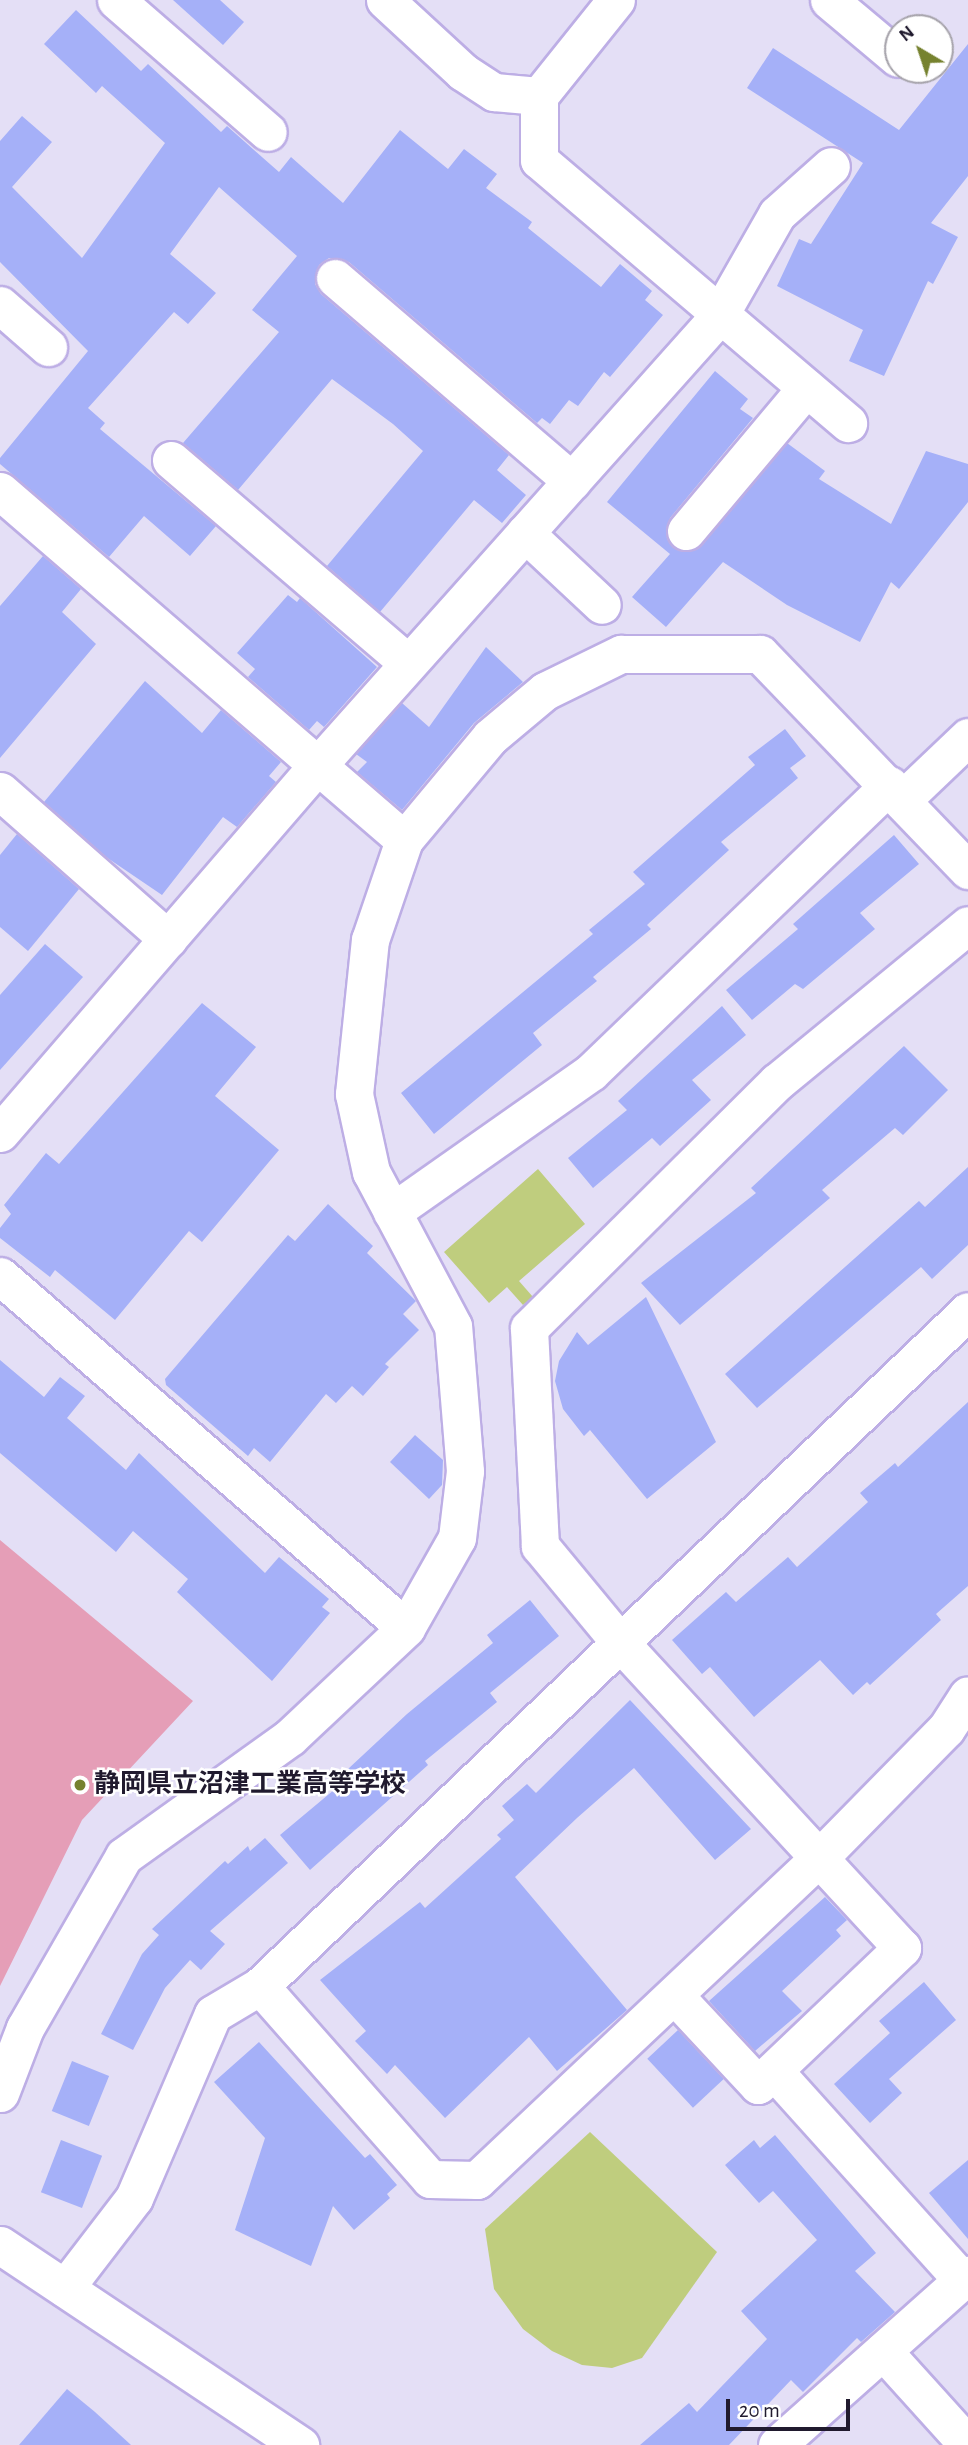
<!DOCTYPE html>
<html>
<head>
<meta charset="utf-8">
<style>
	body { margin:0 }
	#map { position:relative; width:968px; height:2445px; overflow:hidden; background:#e4dff6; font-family:"Alegreya Sans","Noto Sans JP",sans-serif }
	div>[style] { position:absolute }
	.green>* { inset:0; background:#e59eb7 }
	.water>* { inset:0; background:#bfcd7e }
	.building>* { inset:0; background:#a5b0f8; transform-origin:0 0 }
	.roads { filter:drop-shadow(2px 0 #bdaee5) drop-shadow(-2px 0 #bdaee5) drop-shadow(0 2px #bdaee5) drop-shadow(0 -2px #bdaee5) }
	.minor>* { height:37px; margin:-18.5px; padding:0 18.5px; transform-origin:18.5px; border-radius:18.5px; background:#fff }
	.dots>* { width:19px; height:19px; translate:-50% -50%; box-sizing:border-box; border:4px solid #fff; border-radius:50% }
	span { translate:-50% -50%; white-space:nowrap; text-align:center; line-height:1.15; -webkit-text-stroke:5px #fff; paint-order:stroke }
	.poi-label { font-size:26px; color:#201a2e; font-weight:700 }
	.left { translate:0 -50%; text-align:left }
	.north { position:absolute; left:884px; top:14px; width:70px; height:70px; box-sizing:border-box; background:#fff; border:2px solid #a6a3ab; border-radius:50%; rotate:321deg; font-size:19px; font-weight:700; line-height:28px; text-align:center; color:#201a2e }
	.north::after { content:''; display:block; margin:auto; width:24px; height:32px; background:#76822f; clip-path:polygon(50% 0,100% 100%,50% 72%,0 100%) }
	.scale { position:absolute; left:726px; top:2399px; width:124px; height:32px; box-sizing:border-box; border:4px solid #201a2e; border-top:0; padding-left:9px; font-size:21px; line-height:24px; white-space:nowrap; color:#201a2e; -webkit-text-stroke:5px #fff; paint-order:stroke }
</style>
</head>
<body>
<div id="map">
	<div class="green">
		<div style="clip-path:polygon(0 1540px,193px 1701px,82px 1820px,0 1986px)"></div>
	</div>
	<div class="water">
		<div style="clip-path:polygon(538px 1169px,585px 1224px,519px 1281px,533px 1297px,523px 1305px,507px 1287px,489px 1303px,444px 1252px)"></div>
		<div style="clip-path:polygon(590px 2132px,717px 2252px,642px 2358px,612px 2368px,582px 2365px,552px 2351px,523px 2329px,494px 2289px,485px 2229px)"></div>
	</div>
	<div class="building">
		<div style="clip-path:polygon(173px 0,220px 0,244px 22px,223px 45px)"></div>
		<div style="clip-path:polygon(76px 10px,141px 71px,148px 64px,221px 132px,227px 126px,279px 172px,291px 157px,343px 203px,400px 130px,448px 169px,464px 149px,497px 174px,486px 188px,532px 222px,528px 228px,601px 287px,620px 264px,652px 291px,645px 300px,663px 315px,610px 377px,604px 372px,578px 406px,569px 400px,550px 424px,542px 418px,537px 423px,349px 262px,329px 258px,319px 265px,315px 284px,321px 294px,509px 455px,497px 470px,526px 495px,502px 523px,474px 500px,380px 612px,327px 566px,423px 451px,393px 424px,332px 379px,238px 490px,183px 443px,279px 332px,252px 310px,297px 256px,219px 187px,170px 254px,216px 293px,188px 324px,174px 312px,88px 408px,105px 423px,100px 429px,216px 526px,190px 556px,144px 516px,109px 557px,0 464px,0 458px,88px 351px,0 262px,0 141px,22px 116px,52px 142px,12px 187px,82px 258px,165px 143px,102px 86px,96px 93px,44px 44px)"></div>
		<div style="clip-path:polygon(968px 44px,968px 176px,931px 223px,958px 237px,933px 284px,928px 281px,884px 376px,849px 361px,863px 330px,777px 286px,799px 239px,811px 244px,863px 163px,747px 88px,773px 48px,899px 130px)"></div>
		<div style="clip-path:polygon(715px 371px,748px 399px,740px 409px,753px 418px,670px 518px,667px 539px,682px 551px,702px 544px,787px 443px,825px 471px,819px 479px,891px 524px,926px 451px,968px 464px,968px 502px,899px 589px,891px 582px,860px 642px,787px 605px,723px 562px,666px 627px,632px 597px,670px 554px,607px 502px)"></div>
		<div style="clip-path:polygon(43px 556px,81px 589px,62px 612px,96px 644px,0 758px,0 606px)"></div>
		<div style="clip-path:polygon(288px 595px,297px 602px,300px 598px,377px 667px,324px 727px,317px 721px,309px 730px,248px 677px,255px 669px,237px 653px)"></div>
		<div style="clip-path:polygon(486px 647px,523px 682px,474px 723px,402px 810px,357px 772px,367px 762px,356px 754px,402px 703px,429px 727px)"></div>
		<div style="clip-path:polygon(145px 681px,202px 733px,221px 710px,281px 762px,269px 776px,276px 782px,237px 827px,223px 817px,162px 895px,106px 857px,44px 802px)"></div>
		<div style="clip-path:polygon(785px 729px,806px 756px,790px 768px,798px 778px,721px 842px,729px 850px,647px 925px,651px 929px,593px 977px,597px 981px,533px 1033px,542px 1045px,434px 1134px,401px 1093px,593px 934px,589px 930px,645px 884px,633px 872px,755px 765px,748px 757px)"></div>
		<div style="clip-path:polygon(17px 834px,79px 889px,28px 951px,0 927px,0 855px)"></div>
		<div style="clip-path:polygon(894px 835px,919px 864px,860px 913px,875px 929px,803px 989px,795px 984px,752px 1020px,726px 990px,798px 929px,793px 924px)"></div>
		<div style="clip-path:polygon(45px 944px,83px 977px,0 1070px,0 995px)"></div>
		<div style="clip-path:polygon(202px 1003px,256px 1047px,215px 1096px,279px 1150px,202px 1242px,189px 1231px,115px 1320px,55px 1270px,50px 1277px,0 1238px,0 1228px,11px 1214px,4px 1205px,46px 1153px,59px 1164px)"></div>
		<div style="clip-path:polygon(722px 1006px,746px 1035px,692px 1080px,711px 1100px,660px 1146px,652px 1138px,593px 1188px,568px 1158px,627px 1110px,618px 1101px)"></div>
		<div style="clip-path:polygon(904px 1046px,948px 1090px,903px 1135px,895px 1128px,822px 1190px,830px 1198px,680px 1325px,641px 1283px,756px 1193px,751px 1188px)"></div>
		<div style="clip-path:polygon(968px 1167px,968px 1245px,932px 1279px,921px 1267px,757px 1408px,725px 1374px,919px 1201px,925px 1207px)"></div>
		<div style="clip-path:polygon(328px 1204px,373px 1246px,367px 1253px,416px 1301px,403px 1314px,419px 1330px,385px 1364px,389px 1367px,363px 1396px,352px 1386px,336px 1403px,326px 1394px,270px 1462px,254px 1448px,248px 1456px,166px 1385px,165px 1379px,288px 1235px,295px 1241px)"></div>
		<div style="clip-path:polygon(646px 1297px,716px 1442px,647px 1499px,590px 1430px,584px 1436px,563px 1409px,555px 1381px,559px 1361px,577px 1332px,588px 1345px)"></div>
		<div style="clip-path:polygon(0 1360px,44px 1397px,60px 1377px,85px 1396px,67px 1418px,126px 1470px,139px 1453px,265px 1573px,279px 1557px,329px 1599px,322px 1607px,330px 1613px,272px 1681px,177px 1592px,188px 1579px,133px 1531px,116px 1552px,0 1453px)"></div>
		<div style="clip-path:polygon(968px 1402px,968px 1586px,936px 1614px,941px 1620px,870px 1685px,867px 1682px,853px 1695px,820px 1660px,754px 1717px,710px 1667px,702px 1674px,672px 1640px,726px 1592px,736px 1602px,788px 1557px,797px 1567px,868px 1502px,860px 1493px,895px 1463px,898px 1467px)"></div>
		<div style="clip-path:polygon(415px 1435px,443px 1460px,442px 1485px,429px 1499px,390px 1462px)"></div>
		<div style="clip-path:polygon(530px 1600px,559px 1636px,490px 1693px,497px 1702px,425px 1761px,428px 1765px,310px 1870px,280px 1835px,353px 1774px,348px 1769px,407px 1714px,493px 1643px,487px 1635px)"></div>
		<div style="clip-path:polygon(630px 1700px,751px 1829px,715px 1860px,634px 1768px,577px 1818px,515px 1877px,627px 2010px,557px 2071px,529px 2037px,445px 2118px,395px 2065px,387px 2074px,355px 2041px,366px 2031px,320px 1980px,420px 1902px,425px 1908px,501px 1839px,497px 1835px,514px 1820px,502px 1806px,527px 1784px,536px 1793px)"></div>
		<div style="clip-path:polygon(265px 1838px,288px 1863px,210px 1931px,225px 1944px,201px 1970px,190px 1960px,165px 1988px,133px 2050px,101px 2034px,142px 1954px,159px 1935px,152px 1929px,225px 1861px,228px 1864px,248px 1846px,250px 1851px)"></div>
		<div style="clip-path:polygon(825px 1897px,847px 1920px,836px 1930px,841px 1936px,782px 1991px,802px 2011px,755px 2051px,709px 2001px)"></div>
		<div style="clip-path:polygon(924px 1982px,956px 2020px,889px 2079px,902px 2093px,870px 2123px,834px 2084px,890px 2033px,879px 2021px)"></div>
		<div style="left:678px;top:2030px;width:67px;height:42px;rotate:47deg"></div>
		<div style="clip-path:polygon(259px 2042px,365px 2158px,370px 2154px,397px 2185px,387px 2194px,390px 2198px,354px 2230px,333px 2206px,311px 2266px,235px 2230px,265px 2138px,214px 2082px)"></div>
		<div style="left:72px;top:2061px;width:40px;height:54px;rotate:22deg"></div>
		<div style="clip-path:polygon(775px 2135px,876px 2253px,855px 2271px,895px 2312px,861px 2342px,857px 2338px,803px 2392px,791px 2380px,729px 2445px,640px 2445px,689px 2403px,697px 2412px,767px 2339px,741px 2311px,817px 2240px,773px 2191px,759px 2203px,725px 2165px,754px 2140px,760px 2148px)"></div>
		<div style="left:61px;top:2140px;width:44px;height:56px;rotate:21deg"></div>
		<div style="clip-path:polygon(968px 2160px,968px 2239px,929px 2193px)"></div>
		<div style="clip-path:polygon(67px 2389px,95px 2412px,131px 2445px,19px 2445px)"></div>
	</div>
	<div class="roads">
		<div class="minor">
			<div style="left:116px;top:0;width:201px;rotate:41deg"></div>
			<div style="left:385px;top:0;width:106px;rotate:42.7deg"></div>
			<div style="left:463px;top:72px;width:37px;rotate:33deg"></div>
			<div style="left:494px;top:92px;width:45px;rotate:5.1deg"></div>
			<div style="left:539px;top:96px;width:123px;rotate:-51.3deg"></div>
			<div style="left:829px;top:0;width:90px;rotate:40deg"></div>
			<div style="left:539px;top:96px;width:64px;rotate:90deg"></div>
			<div style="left:539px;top:160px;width:406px;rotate:40.4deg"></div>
			<div style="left:335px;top:278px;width:312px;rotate:40.6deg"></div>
			<div style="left:0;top:305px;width:64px;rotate:41.2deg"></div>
			<div style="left:171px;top:460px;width:312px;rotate:40.6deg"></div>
			<div style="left:0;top:491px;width:534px;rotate:40.82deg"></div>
			<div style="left:686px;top:531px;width:187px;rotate:-50deg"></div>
			<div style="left:525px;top:533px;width:105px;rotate:43.1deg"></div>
			<div style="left:0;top:791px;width:224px;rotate:41.4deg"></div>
			<div style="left:903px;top:799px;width:90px;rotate:-43.6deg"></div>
			<div style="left:0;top:1133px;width:488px;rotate:-49.2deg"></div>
			<div style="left:319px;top:764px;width:601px;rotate:-48.24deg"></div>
			<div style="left:719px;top:316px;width:117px;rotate:-60.4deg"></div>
			<div style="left:777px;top:214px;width:72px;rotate:-41.6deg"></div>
			<div style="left:392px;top:1212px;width:243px;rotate:-35.1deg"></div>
			<div style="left:591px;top:1072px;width:414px;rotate:-43.9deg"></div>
			<div style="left:0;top:1276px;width:537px;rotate:40.93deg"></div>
			<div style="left:260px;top:1986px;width:257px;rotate:48.6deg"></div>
			<div style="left:430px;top:2179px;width:47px;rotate:1.2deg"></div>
			<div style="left:477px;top:2180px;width:473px;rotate:-43.3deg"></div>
			<div style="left:821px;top:1856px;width:178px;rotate:-45.5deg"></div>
			<div style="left:946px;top:1729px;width:40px;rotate:-57.1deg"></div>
			<div style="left:674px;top:1995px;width:123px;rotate:47deg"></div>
			<div style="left:758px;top:2085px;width:199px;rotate:-43.6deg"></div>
			<div style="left:902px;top:1948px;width:413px;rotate:-132.7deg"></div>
			<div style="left:622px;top:1645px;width:129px;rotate:-129.6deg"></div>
			<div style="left:540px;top:1546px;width:218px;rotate:-92.9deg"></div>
			<div style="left:529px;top:1328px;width:349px;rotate:-44.8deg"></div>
			<div style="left:777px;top:1082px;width:247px;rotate:-39.4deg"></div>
			<div style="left:774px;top:2071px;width:281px;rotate:48deg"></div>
			<div style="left:0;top:2093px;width:70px;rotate:-69deg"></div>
			<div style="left:25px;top:2028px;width:198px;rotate:-60.1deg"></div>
			<div style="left:124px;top:1856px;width:204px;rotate:-35.6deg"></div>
			<div style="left:290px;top:1737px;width:159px;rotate:-43.2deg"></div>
			<div style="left:406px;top:1628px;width:103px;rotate:-60.5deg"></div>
			<div style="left:457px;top:1538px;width:67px;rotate:-83.2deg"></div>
			<div style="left:465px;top:1471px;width:145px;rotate:-94.7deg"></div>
			<div style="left:453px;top:1326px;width:174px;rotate:-118deg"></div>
			<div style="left:371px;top:1172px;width:80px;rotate:-102.3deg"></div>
			<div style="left:354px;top:1094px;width:155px;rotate:-84.1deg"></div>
			<div style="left:370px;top:940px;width:106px;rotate:-71.2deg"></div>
			<div style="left:404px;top:840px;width:134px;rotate:-50.1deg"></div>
			<div style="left:490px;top:737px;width:72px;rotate:-39.9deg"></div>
			<div style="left:545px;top:691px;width:85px;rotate:-26deg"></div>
			<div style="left:621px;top:654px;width:139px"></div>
			<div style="left:760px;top:654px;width:300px;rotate:46.1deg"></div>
			<div style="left:0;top:2245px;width:361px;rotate:33.7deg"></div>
			<div style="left:65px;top:2288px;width:113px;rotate:-52.5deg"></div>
			<div style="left:134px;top:2198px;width:200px;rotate:-66.8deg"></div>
			<div style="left:213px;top:2014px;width:55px;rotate:-30.8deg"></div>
			<div style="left:260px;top:1986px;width:978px;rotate:-43.63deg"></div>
			<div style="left:883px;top:2351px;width:127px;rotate:47.9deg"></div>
			<div style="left:777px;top:2445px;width:256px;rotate:-41.7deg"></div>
		</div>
	</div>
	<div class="dots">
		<div style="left:80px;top:1785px;background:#76822f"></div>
	</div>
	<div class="poi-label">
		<span class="left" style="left:94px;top:1785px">静岡県立沼津工業高等学校</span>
	</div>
	<div class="north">N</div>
	<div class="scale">20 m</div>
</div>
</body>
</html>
